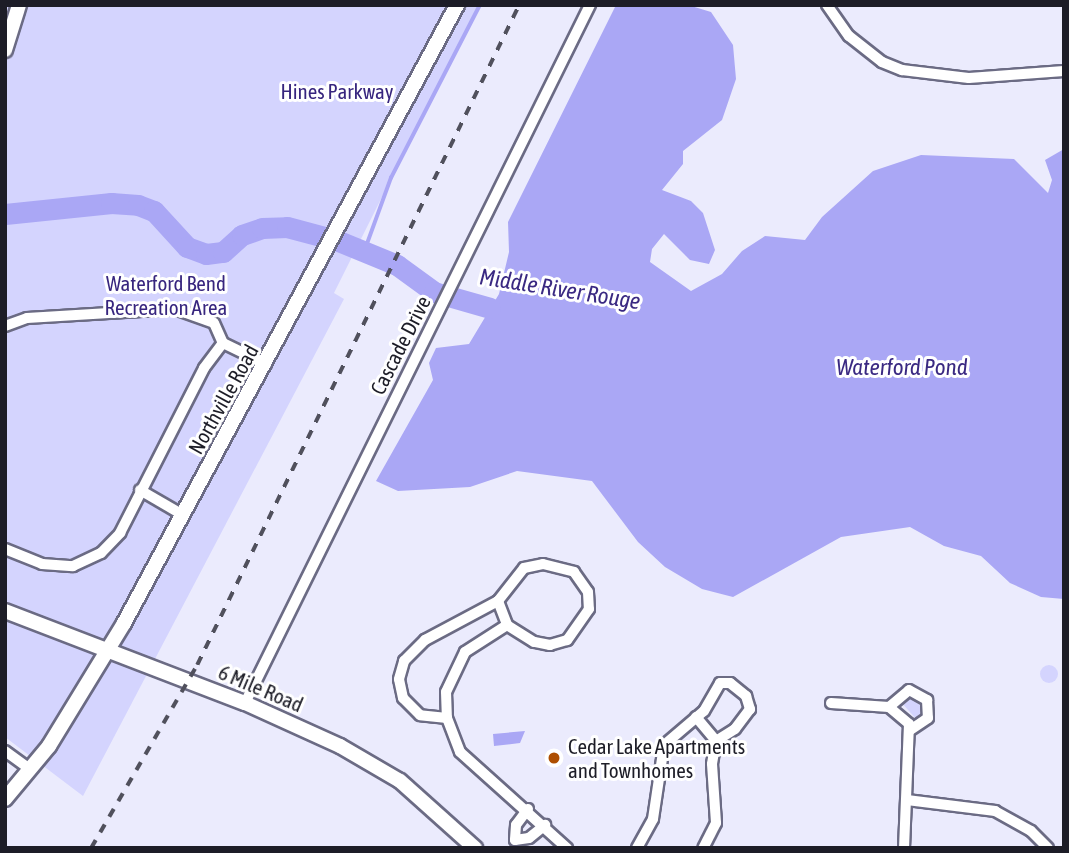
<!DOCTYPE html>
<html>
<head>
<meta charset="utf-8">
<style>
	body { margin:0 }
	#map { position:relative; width:1069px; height:853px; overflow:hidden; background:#ebebfd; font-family:"Asap Condensed",sans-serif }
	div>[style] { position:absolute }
	.green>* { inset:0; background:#d4d4fe }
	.round { border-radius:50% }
	.water>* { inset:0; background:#aaa7f5 }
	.stream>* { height:3.5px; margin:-1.75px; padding:0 1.75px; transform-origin:1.75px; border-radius:1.75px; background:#aaa7f5 }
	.river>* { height:21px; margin:-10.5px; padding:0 10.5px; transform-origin:10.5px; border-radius:10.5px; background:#aaa7f5 }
	.roads { filter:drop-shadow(2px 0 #6b6b84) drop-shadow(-2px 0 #6b6b84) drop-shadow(0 2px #6b6b84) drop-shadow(0 -2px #6b6b84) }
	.street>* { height:10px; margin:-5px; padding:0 5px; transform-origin:5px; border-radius:5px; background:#fff }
	.secondary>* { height:14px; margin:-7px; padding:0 7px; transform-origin:7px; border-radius:7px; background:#fff }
	.rail>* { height:3.5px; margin-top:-1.75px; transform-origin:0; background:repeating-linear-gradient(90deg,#50505c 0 9px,transparent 0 18px) }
	.dots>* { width:19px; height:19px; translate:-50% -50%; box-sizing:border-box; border:4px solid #fff; border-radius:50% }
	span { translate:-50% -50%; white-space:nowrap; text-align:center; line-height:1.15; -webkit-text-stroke:6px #fff; paint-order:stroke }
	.park-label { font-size:21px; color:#37257e }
	.street-label { font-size:21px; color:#1d1d27 }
	.poi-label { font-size:21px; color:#1d1d27 }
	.left { translate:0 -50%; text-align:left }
	.water-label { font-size:23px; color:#3a2982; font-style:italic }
	.frame { position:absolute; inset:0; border:7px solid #1d1d27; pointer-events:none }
</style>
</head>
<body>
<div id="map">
	<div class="green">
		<div style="clip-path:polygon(5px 5px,478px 5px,334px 293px,344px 299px,83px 796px,5px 737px)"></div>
		<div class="round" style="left:1040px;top:665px;width:18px;height:18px"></div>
		<div style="clip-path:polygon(908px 696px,924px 708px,917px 720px,901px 702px)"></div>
	</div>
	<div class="water">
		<div style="clip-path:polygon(616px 5px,688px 5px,711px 12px,733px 45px,736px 79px,722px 120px,683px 151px,683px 164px,662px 190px,691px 201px,703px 213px,715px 250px,709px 264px,690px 260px,664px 234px,652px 249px,650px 262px,691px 291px,722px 274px,742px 251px,765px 236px,805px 240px,822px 217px,873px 171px,921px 155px,1014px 159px,1048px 193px,1052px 180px,1045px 160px,1064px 149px,1064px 599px,1041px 597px,1010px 583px,981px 556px,944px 546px,910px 527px,841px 537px,733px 597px,702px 589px,665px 567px,638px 542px,592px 481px,517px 471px,470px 487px,398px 491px,376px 481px,433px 380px,429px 363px,436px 348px,469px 344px,499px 294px,509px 252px,508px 222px)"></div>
		<div style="clip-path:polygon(525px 731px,520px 743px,494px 746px,493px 734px)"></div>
	</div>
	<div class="stream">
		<div style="left:364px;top:252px;width:79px;rotate:-70deg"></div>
		<div style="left:391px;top:178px;width:195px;rotate:-62.8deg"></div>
	</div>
	<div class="river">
		<div style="left:5px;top:214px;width:107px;rotate:-5.9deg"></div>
		<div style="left:111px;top:203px;width:27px;rotate:4deg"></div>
		<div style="left:138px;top:205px;width:17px;rotate:21deg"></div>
		<div style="left:154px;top:211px;width:49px;rotate:47.5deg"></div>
		<div style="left:187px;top:247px;width:20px;rotate:20deg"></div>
		<div style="left:206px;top:254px;width:17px;rotate:-7deg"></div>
		<div style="left:223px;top:252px;width:25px;rotate:-42deg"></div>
		<div style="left:242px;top:235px;width:21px;rotate:-19deg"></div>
		<div style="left:262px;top:228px;width:25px;rotate:-2deg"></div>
		<div style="left:287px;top:227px;width:51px;rotate:14.9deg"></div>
		<div style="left:336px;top:240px;width:66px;rotate:22.3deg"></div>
		<div style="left:397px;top:265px;width:46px;rotate:36.1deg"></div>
		<div style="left:434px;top:292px;width:58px;rotate:15.9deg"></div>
	</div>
	<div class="roads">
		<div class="street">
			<div style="left:827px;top:5px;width:38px;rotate:55deg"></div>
			<div style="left:849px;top:36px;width:42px;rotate:38.2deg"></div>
			<div style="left:882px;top:62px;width:22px;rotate:22deg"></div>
			<div style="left:902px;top:70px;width:67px;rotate:6.8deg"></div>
			<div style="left:969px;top:78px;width:95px;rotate:-4.2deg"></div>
			<div style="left:5px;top:326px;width:23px;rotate:-20deg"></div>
			<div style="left:27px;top:318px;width:148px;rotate:-3.5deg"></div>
			<div style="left:175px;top:309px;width:41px;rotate:19.7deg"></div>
			<div style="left:214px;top:323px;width:22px;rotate:66deg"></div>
			<div style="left:223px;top:343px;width:48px;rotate:26deg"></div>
			<div style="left:140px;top:490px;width:50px;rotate:30.2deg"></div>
			<div style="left:5px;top:549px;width:40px;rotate:22deg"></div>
			<div style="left:42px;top:564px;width:31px;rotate:4deg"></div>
			<div style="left:73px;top:566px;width:31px;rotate:-25deg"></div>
			<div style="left:101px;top:553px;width:28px;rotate:-46deg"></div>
			<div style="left:120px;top:533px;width:185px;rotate:-63deg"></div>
			<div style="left:204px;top:368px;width:31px;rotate:-53deg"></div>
			<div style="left:498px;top:601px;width:26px;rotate:69deg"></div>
			<div style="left:245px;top:703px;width:779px;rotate:-63.7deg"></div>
			<div style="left:831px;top:703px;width:58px;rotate:3.9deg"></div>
			<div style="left:889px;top:707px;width:26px;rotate:40deg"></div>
			<div style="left:909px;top:724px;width:124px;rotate:92.3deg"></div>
			<div style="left:889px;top:707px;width:26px;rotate:-40deg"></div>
			<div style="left:909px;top:690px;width:21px;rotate:29deg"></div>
			<div style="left:927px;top:700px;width:18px;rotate:87deg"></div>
			<div style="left:928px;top:718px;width:22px;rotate:146deg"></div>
			<div style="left:696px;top:717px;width:31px;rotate:50deg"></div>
			<div style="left:447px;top:718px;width:27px;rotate:-174deg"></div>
			<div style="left:420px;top:715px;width:24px;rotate:-135deg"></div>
			<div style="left:403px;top:698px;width:19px;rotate:-102deg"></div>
			<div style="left:399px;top:679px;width:19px;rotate:-74deg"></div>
			<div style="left:404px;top:661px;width:30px;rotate:-45deg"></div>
			<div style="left:425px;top:640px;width:83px;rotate:-28.1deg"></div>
			<div style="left:498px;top:601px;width:42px;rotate:-51.8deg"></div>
			<div style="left:524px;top:568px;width:19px;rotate:-12deg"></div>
			<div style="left:543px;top:564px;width:32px;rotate:14deg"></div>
			<div style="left:574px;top:572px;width:24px;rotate:55deg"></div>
			<div style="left:588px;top:592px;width:17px;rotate:87deg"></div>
			<div style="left:589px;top:609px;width:38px;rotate:125deg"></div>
			<div style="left:567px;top:640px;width:18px;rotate:164deg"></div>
			<div style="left:550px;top:645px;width:16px;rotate:-169deg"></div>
			<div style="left:534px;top:642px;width:32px;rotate:-148deg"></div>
			<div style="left:507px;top:625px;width:50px;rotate:147.3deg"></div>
			<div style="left:465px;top:652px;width:44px;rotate:115.4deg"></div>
			<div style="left:446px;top:692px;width:26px;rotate:88deg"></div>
			<div style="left:447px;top:718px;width:36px;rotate:69deg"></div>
			<div style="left:460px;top:752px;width:144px;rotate:41.9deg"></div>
			<div style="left:5px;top:751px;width:31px;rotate:36deg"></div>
			<div style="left:907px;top:800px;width:89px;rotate:7.1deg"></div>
			<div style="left:995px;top:811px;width:41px;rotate:29.1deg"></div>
			<div style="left:1031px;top:831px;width:24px;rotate:45deg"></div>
			<div style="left:528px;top:809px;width:20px;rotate:127deg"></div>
			<div style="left:516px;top:825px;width:15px;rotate:94deg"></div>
			<div style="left:515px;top:840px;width:14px;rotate:-8deg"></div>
			<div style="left:529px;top:838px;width:21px;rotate:-39deg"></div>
			<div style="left:637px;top:848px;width:33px;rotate:-61deg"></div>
			<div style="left:653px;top:819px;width:75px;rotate:-81.5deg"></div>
			<div style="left:664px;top:745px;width:52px;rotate:-40.4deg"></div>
			<div style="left:704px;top:711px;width:32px;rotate:-60deg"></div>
			<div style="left:720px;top:683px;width:10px"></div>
			<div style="left:730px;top:683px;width:21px;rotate:39deg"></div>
			<div style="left:746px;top:696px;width:14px;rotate:73deg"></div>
			<div style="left:750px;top:709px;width:25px;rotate:127deg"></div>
			<div style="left:735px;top:729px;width:22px;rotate:148deg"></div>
			<div style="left:716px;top:741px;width:23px;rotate:100deg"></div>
			<div style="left:712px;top:764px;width:59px;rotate:86.1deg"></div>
			<div style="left:716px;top:823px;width:28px;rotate:117deg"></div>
		</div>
		<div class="secondary">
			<div style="left:5px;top:50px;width:47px;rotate:-72.7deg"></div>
			<div style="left:5px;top:611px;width:257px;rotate:21deg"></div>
			<div style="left:245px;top:703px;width:104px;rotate:24.4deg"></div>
			<div style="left:340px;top:746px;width:69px;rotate:30.3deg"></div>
			<div style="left:400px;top:781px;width:101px;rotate:41.8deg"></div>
			<div style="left:5px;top:799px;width:69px;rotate:-50.3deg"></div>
			<div style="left:49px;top:746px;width:144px;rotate:-58.6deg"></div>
			<div style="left:124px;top:623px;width:702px;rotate:-61.68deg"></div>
		</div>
	</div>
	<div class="rail">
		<div style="left:91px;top:848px;width:211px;rotate:-59.9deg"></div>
		<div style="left:197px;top:665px;width:734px;rotate:-63.99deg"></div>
	</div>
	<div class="dots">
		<div style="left:554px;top:758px;background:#ae4e01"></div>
	</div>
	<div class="park-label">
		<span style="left:337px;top:91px">Hines Parkway</span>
		<span style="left:166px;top:295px">Waterford Bend<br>Recreation Area</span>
	</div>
	<div class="street-label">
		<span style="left:400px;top:345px;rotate:-63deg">Cascade Drive</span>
		<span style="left:223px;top:399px;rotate:-61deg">Northville Road</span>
		<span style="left:261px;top:688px;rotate:23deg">6 Mile Road</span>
	</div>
	<div class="poi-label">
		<span class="left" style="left:568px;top:758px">Cedar Lake Apartments<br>and Townhomes</span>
	</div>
	<div class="water-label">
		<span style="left:560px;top:289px;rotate:9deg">Middle River Rouge</span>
		<span style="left:902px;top:367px">Waterford Pond</span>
	</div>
	<div class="frame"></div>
</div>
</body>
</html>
